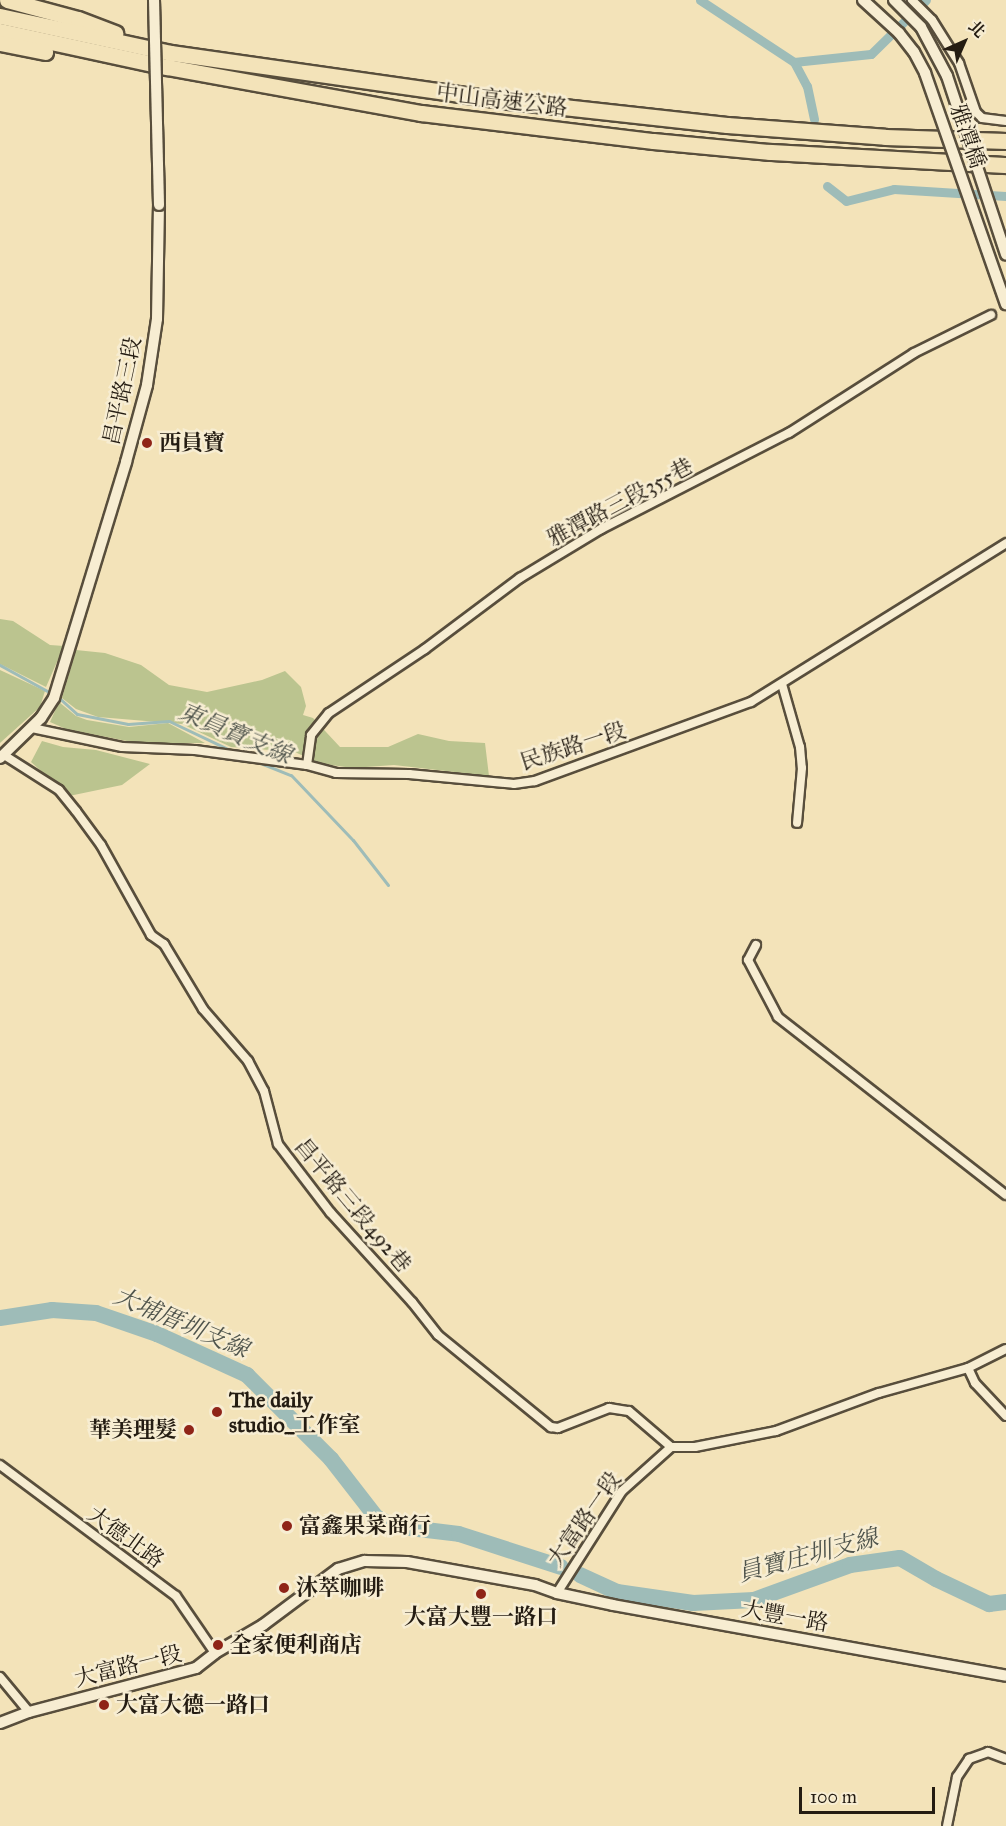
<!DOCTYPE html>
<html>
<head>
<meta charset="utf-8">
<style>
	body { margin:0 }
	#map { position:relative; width:1006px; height:1826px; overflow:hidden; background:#f3e3b9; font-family:"IM FELL Great Primer","Noto Serif TC",serif }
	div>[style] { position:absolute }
	.green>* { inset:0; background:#bbc48f }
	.stream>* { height:3px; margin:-1.5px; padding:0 1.5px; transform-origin:1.5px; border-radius:1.5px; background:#9ebcb8 }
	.canal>* { height:9px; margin:-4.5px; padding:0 4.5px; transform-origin:4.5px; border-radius:4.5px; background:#9ebcb8 }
	.river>* { height:16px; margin:-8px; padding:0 8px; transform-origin:8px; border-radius:8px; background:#9ebcb8 }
	.roads { filter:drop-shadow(2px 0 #584e3c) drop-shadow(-2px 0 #584e3c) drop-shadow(0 2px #584e3c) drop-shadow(0 -2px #584e3c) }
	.minor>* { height:8px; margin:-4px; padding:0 4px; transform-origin:4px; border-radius:4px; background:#f7edd2 }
	.tertiary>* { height:10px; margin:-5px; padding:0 5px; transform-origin:5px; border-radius:5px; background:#f7edd2 }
	.motorway>* { height:15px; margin:-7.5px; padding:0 7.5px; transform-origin:7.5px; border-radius:7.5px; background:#f3e3b9 }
	.bridges { filter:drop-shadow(2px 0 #584e3c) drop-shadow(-2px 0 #584e3c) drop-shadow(0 2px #584e3c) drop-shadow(0 -2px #584e3c) }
	.tertiary-bridge>* { height:10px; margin:-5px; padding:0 5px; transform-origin:5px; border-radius:5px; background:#f7edd2 }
	.dots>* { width:16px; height:16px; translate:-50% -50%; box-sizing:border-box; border:3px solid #f7edd2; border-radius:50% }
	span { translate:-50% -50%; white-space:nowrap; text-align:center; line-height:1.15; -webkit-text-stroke:5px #f7edd2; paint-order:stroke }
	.street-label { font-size:22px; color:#241c12 }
	.poi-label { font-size:22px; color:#241c12; font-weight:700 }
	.left { translate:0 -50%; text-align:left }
	.right { translate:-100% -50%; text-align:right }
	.water-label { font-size:24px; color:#4f544c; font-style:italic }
	.north { position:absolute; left:934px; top:12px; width:60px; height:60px; -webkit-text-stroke:4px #f7edd2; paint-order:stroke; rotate:45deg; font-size:16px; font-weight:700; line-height:24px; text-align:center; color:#241c12 }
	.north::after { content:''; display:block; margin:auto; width:21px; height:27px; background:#241c12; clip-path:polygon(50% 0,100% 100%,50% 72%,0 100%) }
	.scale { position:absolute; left:799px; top:1787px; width:136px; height:27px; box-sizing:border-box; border:3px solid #241c12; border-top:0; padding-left:8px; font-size:18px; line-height:21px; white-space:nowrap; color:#241c12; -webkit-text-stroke:4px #f7edd2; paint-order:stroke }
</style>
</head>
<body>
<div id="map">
	<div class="green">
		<div style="clip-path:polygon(0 619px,13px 621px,50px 645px,64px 646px,46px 687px,0 664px)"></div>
		<div style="clip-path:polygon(76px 650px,105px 653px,141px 665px,169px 685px,207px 692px,262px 680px,285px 671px,301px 687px,306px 706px,303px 715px,313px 718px,340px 747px,388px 747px,418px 734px,449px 741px,485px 743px,489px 776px,394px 765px,352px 768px,318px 763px,295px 752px,231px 747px,182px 724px,98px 717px,76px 709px,62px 698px)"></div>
		<div style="clip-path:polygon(0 670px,45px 691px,40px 707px,0 743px)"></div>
		<div style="clip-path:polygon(59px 702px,76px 716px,87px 720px,129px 727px,168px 723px,205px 743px,137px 743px,66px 729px,50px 722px)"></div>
		<div style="clip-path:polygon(42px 741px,63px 747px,96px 750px,150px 764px,122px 785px,69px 796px,31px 762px)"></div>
	</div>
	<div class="stream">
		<div style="left:0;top:665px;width:58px;rotate:28.8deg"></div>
		<div style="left:57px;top:696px;width:27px;rotate:42deg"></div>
		<div style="left:77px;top:714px;width:52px;rotate:11.1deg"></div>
		<div style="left:128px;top:724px;width:41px;rotate:-4.2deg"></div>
		<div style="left:169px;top:721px;width:70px;rotate:25.5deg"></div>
		<div style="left:258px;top:762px;width:35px;rotate:22deg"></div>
		<div style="left:291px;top:775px;width:90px;rotate:46.4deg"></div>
		<div style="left:353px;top:840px;width:57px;rotate:52.1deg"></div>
	</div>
	<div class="canal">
		<div style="left:700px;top:0;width:113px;rotate:33.4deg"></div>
		<div style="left:794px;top:62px;width:77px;rotate:-5.9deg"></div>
		<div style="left:871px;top:54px;width:77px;rotate:-44.5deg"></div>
		<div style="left:794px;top:62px;width:27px;rotate:62deg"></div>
		<div style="left:807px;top:86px;width:34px;rotate:78deg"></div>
		<div style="left:827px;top:186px;width:24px;rotate:38deg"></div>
		<div style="left:846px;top:201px;width:49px;rotate:-14deg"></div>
		<div style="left:894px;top:189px;width:112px;rotate:3.6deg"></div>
	</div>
	<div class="river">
		<div style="left:0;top:1318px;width:53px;rotate:-8.7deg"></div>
		<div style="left:52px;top:1310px;width:44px;rotate:3.9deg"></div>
		<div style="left:96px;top:1313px;width:65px;rotate:19deg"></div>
		<div style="left:157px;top:1334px;width:99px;rotate:24.5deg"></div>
		<div style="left:247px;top:1375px;width:119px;rotate:45deg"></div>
		<div style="left:331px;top:1459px;width:73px;rotate:52.2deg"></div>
		<div style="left:376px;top:1517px;width:19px;rotate:28deg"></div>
		<div style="left:393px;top:1526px;width:66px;rotate:6.9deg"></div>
		<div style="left:459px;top:1534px;width:107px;rotate:17.9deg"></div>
		<div style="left:580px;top:1575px;width:41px;rotate:24.7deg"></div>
		<div style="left:617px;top:1592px;width:77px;rotate:8.2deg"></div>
		<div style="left:693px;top:1603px;width:61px;rotate:-2.8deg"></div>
		<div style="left:754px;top:1600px;width:102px;rotate:-20deg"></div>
		<div style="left:850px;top:1565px;width:50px;rotate:-8deg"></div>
		<div style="left:900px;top:1558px;width:42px;rotate:30.3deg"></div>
		<div style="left:936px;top:1579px;width:59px;rotate:25.3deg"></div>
		<div style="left:989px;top:1604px;width:17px;rotate:-7deg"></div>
	</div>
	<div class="roads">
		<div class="minor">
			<div style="left:912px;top:0;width:28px;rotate:45deg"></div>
			<div style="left:932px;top:20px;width:51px;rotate:57.9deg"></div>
			<div style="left:959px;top:63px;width:52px;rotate:70.9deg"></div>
			<div style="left:976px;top:112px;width:8px;rotate:45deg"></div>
			<div style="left:982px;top:118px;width:24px;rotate:7deg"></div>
			<div style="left:782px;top:684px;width:66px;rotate:74.1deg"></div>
			<div style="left:800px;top:747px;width:21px;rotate:85deg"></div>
			<div style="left:802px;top:768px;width:55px;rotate:95.2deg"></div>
			<div style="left:32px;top:728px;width:92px;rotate:11.9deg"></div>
			<div style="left:122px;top:747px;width:73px;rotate:2.4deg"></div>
			<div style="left:195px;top:750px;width:113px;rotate:7.6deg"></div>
			<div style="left:307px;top:765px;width:30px;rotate:15deg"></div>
			<div style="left:336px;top:773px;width:73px;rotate:0.8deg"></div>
			<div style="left:409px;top:774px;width:105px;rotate:5.4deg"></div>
			<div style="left:514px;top:784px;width:21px;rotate:-8deg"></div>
			<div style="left:535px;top:781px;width:230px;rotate:-20.1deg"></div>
			<div style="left:751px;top:702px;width:301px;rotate:-31.9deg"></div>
			<div style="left:4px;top:755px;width:65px;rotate:32.5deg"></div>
			<div style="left:59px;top:790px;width:27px;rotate:51deg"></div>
			<div style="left:76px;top:811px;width:42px;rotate:53.7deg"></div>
			<div style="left:101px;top:845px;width:103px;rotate:60.9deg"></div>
			<div style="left:151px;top:935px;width:16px;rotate:35deg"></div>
			<div style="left:164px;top:944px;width:76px;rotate:59deg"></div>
			<div style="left:203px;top:1009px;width:69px;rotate:49.1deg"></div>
			<div style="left:248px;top:1061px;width:34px;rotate:62deg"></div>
			<div style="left:264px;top:1091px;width:55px;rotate:75.2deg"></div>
			<div style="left:278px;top:1144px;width:86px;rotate:52.6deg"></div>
			<div style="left:330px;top:1212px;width:122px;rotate:47.7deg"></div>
			<div style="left:412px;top:1302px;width:42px;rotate:51.8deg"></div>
			<div style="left:438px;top:1335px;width:146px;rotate:39.2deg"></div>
			<div style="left:551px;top:1427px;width:7px;rotate:8deg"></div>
			<div style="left:558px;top:1428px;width:55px;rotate:-21.4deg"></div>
			<div style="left:609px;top:1408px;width:20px;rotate:9deg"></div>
			<div style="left:629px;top:1411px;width:55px;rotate:40.6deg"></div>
			<div style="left:307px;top:765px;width:30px;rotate:-82deg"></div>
			<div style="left:311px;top:735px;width:28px;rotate:-51deg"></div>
			<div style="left:329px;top:713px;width:115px;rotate:-33.7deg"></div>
			<div style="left:425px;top:649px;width:119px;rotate:-36.8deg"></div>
			<div style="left:520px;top:578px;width:95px;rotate:-31.2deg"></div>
			<div style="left:601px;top:529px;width:211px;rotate:-27.1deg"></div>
			<div style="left:789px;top:433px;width:148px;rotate:-32.6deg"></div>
			<div style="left:914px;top:353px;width:86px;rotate:-26.3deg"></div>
			<div style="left:756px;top:945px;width:17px;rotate:118deg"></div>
			<div style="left:748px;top:960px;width:64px;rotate:62.2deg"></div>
			<div style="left:778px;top:1017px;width:289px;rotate:38deg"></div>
			<div style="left:968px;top:1368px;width:17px;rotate:65deg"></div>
			<div style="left:975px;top:1383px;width:45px;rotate:46.8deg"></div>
			<div style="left:0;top:1465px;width:219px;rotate:36.7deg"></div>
			<div style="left:176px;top:1596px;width:69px;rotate:55.6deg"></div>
			<div style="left:557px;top:1593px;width:121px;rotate:-57.5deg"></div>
			<div style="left:622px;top:1491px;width:66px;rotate:-41.9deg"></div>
			<div style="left:671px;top:1447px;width:24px"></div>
			<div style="left:695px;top:1447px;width:83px;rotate:-11.2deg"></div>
			<div style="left:776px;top:1431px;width:110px;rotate:-20.3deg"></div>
			<div style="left:879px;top:1393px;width:92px;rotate:-15.7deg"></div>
			<div style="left:968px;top:1368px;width:42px;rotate:-26.6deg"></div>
			<div style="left:0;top:1677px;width:45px;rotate:50.4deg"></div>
			<div style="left:947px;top:1826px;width:50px;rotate:-78.5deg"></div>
			<div style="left:957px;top:1777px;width:22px;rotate:-56deg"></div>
			<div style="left:969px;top:1759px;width:20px;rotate:-20deg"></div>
			<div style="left:988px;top:1752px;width:19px;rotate:21deg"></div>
		</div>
		<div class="tertiary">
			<div style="left:0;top:758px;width:57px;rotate:-44.3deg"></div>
			<div style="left:41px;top:718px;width:24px;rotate:-57deg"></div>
			<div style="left:54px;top:698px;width:247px;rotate:-73deg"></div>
			<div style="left:126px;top:462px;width:80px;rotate:-74.7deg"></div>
			<div style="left:147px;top:385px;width:67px;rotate:-81.4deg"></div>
			<div style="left:157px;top:319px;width:114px;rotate:-89deg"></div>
			<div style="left:0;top:1723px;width:31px;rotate:-21deg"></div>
			<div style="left:29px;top:1712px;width:173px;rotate:-14.8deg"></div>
			<div style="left:196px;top:1668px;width:24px;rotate:-38deg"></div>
			<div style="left:215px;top:1653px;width:56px;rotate:-30.3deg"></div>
			<div style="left:263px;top:1625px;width:94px;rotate:-36.7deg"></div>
			<div style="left:338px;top:1569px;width:28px;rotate:-17deg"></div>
			<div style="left:365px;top:1561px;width:42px;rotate:1.4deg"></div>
			<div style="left:407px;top:1562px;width:130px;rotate:10.2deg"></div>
			<div style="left:535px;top:1585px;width:23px;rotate:20deg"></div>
			<div style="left:557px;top:1593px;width:57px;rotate:12.1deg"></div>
			<div style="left:613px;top:1605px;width:399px;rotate:10.2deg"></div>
		</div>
		<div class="motorway">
			<div style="left:7px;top:0;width:73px;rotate:15deg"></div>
			<div style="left:78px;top:19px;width:40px;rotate:21deg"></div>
			<div style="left:0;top:16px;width:175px;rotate:12.2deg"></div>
			<div style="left:171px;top:53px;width:341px;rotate:8.1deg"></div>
			<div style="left:509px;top:101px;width:219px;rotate:6.3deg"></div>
			<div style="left:727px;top:125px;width:158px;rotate:4.3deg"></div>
			<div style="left:885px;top:137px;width:121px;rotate:1.9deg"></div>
			<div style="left:0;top:31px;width:171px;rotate:12.2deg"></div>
			<div style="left:167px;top:67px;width:258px;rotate:10.3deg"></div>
			<div style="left:421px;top:113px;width:234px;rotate:6.9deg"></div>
			<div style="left:653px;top:141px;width:118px;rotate:5.4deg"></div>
			<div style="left:770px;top:152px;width:236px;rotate:3.2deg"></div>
			<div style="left:0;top:43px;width:46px;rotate:11.3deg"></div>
		</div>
	</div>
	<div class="bridges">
		<div class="tertiary-bridge">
			<div style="left:154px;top:0;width:205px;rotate:88.6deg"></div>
			<div style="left:863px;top:0;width:49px;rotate:42.5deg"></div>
			<div style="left:899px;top:33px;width:24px;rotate:52deg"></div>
			<div style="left:914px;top:52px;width:24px;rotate:62deg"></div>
			<div style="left:925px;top:73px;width:245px;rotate:70.7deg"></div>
			<div style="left:894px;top:0;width:38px;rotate:45deg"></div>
			<div style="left:921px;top:27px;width:55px;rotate:62deg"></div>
			<div style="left:947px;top:76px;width:188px;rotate:71.7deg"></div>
		</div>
	</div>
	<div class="dots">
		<div style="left:147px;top:443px;background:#8f2418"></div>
		<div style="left:217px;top:1412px;background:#8f2418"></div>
		<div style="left:189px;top:1430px;background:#8f2418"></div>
		<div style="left:287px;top:1526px;background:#8f2418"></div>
		<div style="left:284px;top:1588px;background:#8f2418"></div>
		<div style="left:481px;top:1594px;background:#8f2418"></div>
		<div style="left:218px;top:1645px;background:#8f2418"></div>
		<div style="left:104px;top:1705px;background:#8f2418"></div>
	</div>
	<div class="street-label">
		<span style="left:502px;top:100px;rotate:7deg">中山高速公路</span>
		<span style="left:968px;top:136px;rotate:71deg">雅潭橋</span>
		<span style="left:122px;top:391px;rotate:-78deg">昌平路三段</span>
		<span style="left:620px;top:502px;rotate:-28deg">雅潭路三段355巷</span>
		<span style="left:573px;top:746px;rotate:-18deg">民族路一段</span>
		<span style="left:353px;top:1205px;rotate:50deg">昌平路三段492巷</span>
		<span style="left:584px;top:1519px;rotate:-55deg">大富路一段</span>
		<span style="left:126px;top:1537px;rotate:36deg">大德北路</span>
		<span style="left:785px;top:1616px;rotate:10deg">大豐一路</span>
		<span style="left:128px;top:1666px;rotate:-14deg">大富路一段</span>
	</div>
	<div class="poi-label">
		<span class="left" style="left:159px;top:443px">西員寶</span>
		<span class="left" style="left:229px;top:1412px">The daily<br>studio_工作室</span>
		<span class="right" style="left:177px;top:1430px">華美理髮</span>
		<span class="left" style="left:299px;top:1526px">富鑫果菜商行</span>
		<span class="left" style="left:296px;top:1588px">沐萃咖啡</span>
		<span style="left:481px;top:1617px">大富大豐一路口</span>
		<span class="left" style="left:230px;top:1645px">全家便利商店</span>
		<span class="left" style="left:116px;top:1705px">大富大德一路口</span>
	</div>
	<div class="water-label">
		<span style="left:235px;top:734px;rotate:23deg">東員寶支線</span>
		<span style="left:181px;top:1323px;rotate:23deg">大埔厝圳支線</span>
		<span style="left:808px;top:1556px;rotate:-15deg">員寶庄圳支線</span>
	</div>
	<div class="north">北</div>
	<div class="scale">100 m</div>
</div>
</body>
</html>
